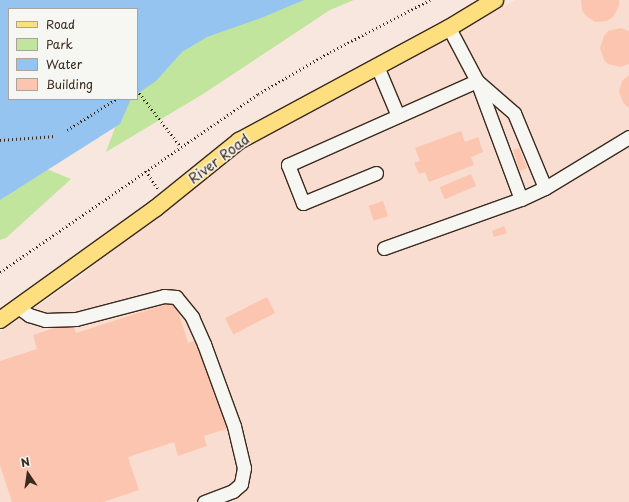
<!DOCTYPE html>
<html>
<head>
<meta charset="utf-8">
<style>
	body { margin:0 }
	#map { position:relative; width:629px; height:502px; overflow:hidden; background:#f8e7de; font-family:"Playpen Sans",sans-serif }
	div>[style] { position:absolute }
	.built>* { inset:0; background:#f9ddd0 }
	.green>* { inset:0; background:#c2e59e }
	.water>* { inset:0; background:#95c4f0 }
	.building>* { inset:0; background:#fcc5af; transform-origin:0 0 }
	.path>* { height:2.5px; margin-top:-1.25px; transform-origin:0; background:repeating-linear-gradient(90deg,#3b2a1e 0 1px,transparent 0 4px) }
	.roads { filter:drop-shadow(1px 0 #3b2a1e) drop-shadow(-1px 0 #3b2a1e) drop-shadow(0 1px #3b2a1e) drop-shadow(0 -1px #3b2a1e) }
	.minor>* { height:13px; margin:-6.5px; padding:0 6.5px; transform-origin:6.5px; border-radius:6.5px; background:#f6f6f2 }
	.major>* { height:16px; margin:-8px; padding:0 8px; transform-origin:8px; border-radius:8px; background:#fedf80 }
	span { translate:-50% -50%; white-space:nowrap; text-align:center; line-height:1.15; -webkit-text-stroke:3px #f6f6f2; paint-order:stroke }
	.street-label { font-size:14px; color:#3b2a1e }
	.legend { position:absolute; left:8px; top:8px; width:130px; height:92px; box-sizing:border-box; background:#f6f6f2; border:1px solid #aba49d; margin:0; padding:5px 7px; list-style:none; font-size:12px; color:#3b2a1e }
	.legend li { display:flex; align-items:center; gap:8px; height:20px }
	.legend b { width:20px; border:1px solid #aba49d }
	.north { position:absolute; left:8px; top:454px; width:40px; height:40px; -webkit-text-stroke:3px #f6f6f2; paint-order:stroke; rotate:347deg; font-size:11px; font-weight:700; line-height:16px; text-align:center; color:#3b2a1e }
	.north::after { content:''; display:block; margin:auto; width:14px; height:18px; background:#3b2a1e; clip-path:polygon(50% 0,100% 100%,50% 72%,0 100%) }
</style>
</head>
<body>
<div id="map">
	<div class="built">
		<div style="clip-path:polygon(516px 0,629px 0,629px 502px,0 502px,0 332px,78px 278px,242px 147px)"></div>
	</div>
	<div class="green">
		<div style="clip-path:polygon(285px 0,354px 0,330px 10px,203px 94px,106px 152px,120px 114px,128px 99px,137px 99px,137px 83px,186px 44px)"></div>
		<div style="clip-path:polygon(37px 165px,71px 179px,6px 238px,0 240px,0 189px)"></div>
	</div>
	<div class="water">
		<div style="clip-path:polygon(0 0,304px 0,261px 18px,207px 37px,182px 52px,156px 81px,137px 94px,137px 9px,9px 9px,9px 99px,131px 99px,120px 124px,0 200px)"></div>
	</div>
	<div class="building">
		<div style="clip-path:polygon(581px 0,619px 0,619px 6px,613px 17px,607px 21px,595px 22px,585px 15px,582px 10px)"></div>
		<div style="clip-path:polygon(621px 28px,629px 31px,629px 64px,620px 67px,608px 64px,604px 60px,600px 48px,604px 36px,608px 31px)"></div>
		<div style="clip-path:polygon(629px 75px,629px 108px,624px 104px,619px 92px,622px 81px)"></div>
		<div style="clip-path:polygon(461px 131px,465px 142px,478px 137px,483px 152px,471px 157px,474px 165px,429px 182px,425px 172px,419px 174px,414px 163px,420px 161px,415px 148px)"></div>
		<div style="clip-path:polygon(519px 148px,527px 168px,520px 171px,513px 150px)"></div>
		<div style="left:471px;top:174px;width:13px;height:34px;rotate:67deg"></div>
		<div style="left:383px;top:201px;width:16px;height:15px;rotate:72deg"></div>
		<div style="clip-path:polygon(504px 226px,507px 233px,494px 237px,492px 231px)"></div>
		<div style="left:267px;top:297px;width:18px;height:47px;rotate:63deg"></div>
		<div style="clip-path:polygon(175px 301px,188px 343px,200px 339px,229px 428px,204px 436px,207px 446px,178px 456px,174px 442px,128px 457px,139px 490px,103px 502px,12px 502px,0 465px,0 361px,37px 349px,33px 335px,72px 322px,76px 333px)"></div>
	</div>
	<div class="path">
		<div style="left:137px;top:90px;width:72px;rotate:52.3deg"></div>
		<div style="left:67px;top:130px;width:58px;rotate:-32.3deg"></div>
		<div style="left:0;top:140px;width:56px;rotate:-4.1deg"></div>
		<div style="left:146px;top:171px;width:22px;rotate:56deg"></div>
		<div style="left:0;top:272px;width:313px;rotate:-34.6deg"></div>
		<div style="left:258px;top:94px;width:83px;rotate:-30.3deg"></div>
		<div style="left:330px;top:52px;width:113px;rotate:-27.5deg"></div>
	</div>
	<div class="roads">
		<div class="minor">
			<div style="left:449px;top:28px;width:60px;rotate:62.2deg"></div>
			<div style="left:477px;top:81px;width:126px;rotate:69.6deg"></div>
			<div style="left:377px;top:66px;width:54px;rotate:67.2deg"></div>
			<div style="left:376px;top:173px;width:79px;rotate:157.7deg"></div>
			<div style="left:303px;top:203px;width:41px;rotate:-111.5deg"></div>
			<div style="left:288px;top:165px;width:207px;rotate:-24deg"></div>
			<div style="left:477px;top:81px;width:49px;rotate:40.9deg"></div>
			<div style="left:514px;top:113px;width:81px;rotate:67.5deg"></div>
			<div style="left:384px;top:248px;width:145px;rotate:-19.7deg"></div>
			<div style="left:521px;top:199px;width:26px;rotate:-25deg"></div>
			<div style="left:545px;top:188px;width:98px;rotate:-31.3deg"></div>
			<div style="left:18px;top:307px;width:14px;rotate:36deg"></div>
			<div style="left:29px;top:315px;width:17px;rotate:17deg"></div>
			<div style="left:45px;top:320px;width:31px;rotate:-2deg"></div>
			<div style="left:76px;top:319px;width:91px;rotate:-14.6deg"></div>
			<div style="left:164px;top:296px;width:12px;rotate:5deg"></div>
			<div style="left:176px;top:297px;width:26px;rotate:51deg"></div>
			<div style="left:192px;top:317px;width:30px;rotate:66deg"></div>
			<div style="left:204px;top:344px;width:87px;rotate:69.9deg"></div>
			<div style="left:234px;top:426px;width:43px;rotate:76.6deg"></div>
			<div style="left:244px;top:468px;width:16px;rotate:101deg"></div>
			<div style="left:241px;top:484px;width:11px;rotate:139deg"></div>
			<div style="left:233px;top:491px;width:31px;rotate:159deg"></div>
		</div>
		<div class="major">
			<div style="left:0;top:320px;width:192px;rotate:-35.7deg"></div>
			<div style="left:156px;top:208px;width:107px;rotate:-38.9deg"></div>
			<div style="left:239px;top:141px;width:238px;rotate:-28.3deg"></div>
			<div style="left:449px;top:28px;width:54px;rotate:-31.3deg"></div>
		</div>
	</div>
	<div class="street-label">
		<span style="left:219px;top:159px;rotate:-37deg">River Road</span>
	</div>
	<ul class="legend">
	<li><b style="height:5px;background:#fedf80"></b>Road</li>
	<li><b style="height:11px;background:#c2e59e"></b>Park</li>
	<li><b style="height:11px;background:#95c4f0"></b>Water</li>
	<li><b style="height:11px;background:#fcc5af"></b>Building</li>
	</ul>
	<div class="north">N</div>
</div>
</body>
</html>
